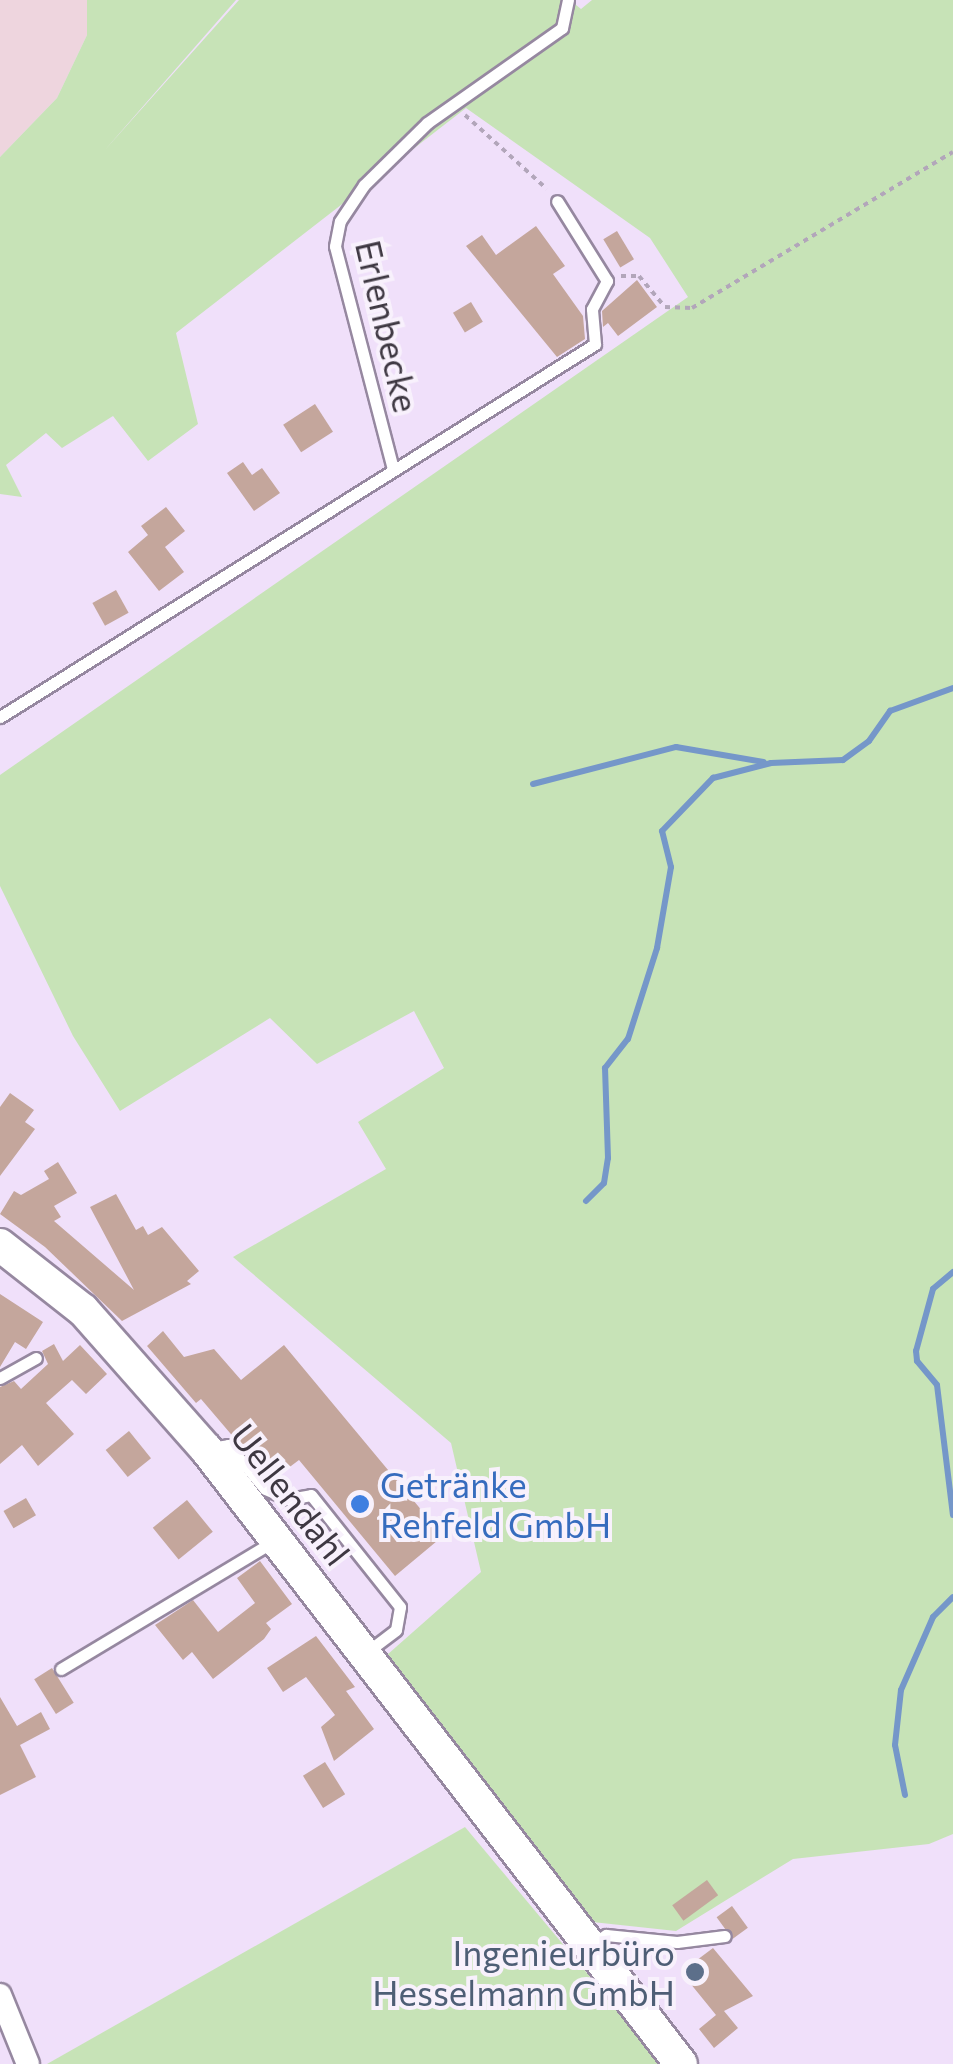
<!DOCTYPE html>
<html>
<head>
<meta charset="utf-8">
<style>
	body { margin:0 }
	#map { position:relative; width:953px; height:2064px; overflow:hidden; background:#f0e0fa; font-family:Commissioner,sans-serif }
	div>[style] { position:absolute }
	.commercial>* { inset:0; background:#eed5de }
	.green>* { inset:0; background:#c7e3b7 }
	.stream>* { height:6px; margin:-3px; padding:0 3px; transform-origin:3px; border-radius:3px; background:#7597c9 }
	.building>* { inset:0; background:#c4a69c; transform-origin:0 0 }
	.path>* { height:4px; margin-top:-2px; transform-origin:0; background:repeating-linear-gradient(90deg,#b2a6ba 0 5px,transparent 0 10px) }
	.roads { filter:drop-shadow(2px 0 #9688a0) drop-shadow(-2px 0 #9688a0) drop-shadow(0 2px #9688a0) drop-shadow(0 -2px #9688a0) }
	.service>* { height:11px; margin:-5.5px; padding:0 5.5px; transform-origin:5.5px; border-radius:5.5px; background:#fff }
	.minor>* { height:22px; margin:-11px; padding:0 11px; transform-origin:11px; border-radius:11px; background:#fff }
	.secondary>* { height:32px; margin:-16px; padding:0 16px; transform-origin:16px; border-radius:16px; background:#fff }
	.dots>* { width:28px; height:28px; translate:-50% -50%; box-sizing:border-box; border:5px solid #f8f1fc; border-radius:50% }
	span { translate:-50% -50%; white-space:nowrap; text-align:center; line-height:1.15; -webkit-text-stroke:8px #f8f1fc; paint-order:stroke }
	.street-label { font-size:35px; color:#3e3842 }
	.shop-label { font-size:35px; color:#366cbe }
	.left { translate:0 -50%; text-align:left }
	.service-label { font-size:35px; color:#4e5e75 }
	.right { translate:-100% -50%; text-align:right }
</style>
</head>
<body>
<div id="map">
	<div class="commercial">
		<div style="clip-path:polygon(0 0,87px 0,87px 35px,57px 98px,0 157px)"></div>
	</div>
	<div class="green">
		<div style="clip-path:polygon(87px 0,236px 0,104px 151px,239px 0,570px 0,581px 9px,592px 0,953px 0,953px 1834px,929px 1844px,793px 1859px,676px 1931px,583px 1921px,379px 1662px,481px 1572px,451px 1443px,233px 1257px,386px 1169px,358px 1122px,444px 1068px,414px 1011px,317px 1064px,270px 1018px,120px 1111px,73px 1036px,0 886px,0 775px,688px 297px,650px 238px,466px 108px,176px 333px,198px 424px,148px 461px,113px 416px,62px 448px,46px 433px,6px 465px,22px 497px,0 494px,0 157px,57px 98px,87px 35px)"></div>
		<div style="clip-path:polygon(465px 1827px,663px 2064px,47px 2064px)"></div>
	</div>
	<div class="stream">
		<div style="left:533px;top:784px;width:148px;rotate:-14.5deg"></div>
		<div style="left:676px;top:747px;width:89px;rotate:9.7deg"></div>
		<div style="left:586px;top:1201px;width:25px;rotate:-45deg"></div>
		<div style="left:604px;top:1183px;width:25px;rotate:-81deg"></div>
		<div style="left:608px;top:1158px;width:90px;rotate:-91.9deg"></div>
		<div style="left:605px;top:1068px;width:37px;rotate:-52deg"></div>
		<div style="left:628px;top:1039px;width:96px;rotate:-72.3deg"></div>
		<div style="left:657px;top:948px;width:82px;rotate:-80.2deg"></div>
		<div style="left:671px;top:867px;width:37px;rotate:-104deg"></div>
		<div style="left:662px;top:831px;width:74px;rotate:-46.1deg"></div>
		<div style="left:713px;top:778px;width:60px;rotate:-14.5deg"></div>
		<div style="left:771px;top:763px;width:72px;rotate:-2.4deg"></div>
		<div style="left:843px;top:760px;width:32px;rotate:-36deg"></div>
		<div style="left:869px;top:741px;width:37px;rotate:-55deg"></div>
		<div style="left:890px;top:711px;width:67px;rotate:-20.1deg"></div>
		<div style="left:953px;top:1272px;width:26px;rotate:140deg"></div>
		<div style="left:933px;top:1289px;width:64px;rotate:105.3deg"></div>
		<div style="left:916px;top:1351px;width:10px;rotate:84deg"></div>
		<div style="left:917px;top:1361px;width:31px;rotate:50deg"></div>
		<div style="left:937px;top:1385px;width:131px;rotate:83deg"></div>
		<div style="left:905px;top:1795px;width:51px;rotate:-101.3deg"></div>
		<div style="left:895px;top:1745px;width:55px;rotate:-83.8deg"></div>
		<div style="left:901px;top:1690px;width:80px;rotate:-66.3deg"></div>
		<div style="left:933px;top:1617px;width:28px;rotate:-45deg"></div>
	</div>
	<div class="building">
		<div style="clip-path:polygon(536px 226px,565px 266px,553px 274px,583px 316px,585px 339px,557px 357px,466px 246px,482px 235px,496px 255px)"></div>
		<div style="left:617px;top:231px;width:33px;height:16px;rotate:59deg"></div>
		<div style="clip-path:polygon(637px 280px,657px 307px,618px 336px,608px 323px,603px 327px,602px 311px)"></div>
		<div style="left:471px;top:302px;width:23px;height:21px;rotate:59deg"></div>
		<div style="left:315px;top:404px;width:33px;height:38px;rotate:57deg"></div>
		<div style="clip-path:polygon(243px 462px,252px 475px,262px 468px,280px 493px,254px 511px,227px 473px)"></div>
		<div style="clip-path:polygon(166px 507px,185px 531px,165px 547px,184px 572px,159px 591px,128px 552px,148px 535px,141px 526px)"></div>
		<div style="left:116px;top:590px;width:26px;height:27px;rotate:61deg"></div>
		<div style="clip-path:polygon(10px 1093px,34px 1110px,25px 1122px,35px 1129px,0 1176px,0 1107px)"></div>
		<div style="clip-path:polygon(58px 1162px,77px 1193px,54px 1206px,61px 1217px,54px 1221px,134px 1290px,90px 1207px,116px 1194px,136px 1230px,143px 1226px,148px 1235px,162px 1227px,199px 1271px,187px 1281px,191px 1284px,122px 1321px,45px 1247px,0 1214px,14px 1191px,21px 1195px,49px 1179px,44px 1171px)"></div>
		<div style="clip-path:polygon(0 1294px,43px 1322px,26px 1349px,15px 1342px,0 1367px)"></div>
		<div style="clip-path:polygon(163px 1331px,184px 1357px,214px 1349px,241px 1380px,284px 1345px,443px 1536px,395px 1576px,299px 1460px,271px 1481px,201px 1399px,196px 1403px,147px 1346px)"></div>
		<div style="clip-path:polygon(54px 1344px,63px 1361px,80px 1345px,107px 1374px,86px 1394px,72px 1380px,46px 1403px,74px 1434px,38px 1466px,22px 1445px,0 1464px,0 1387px,14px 1381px,21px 1389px,48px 1364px,42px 1351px)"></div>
		<div style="left:129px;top:1431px;width:35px;height:30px;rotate:51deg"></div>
		<div style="left:26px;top:1498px;width:20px;height:26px;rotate:60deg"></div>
		<div style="left:187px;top:1500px;width:41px;height:44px;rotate:51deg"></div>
		<div style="clip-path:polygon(260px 1561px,292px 1604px,266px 1623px,271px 1629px,264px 1639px,213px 1679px,192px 1652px,183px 1660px,155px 1625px,193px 1600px,218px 1632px,255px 1603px,237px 1578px)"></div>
		<div style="clip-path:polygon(316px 1636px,355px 1687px,346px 1691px,374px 1729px,334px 1761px,321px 1727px,335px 1715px,306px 1677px,283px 1692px,267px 1668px)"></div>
		<div style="left:52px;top:1668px;width:41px;height:21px;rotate:58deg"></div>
		<div style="clip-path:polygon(0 1697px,17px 1726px,41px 1712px,50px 1729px,20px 1745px,36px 1777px,0 1795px)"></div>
		<div style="left:325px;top:1762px;width:38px;height:26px;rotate:58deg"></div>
		<div style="left:707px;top:1880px;width:19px;height:43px;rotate:54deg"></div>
		<div style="left:732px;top:1906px;width:27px;height:19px;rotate:54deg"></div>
		<div style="clip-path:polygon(713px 1948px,753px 1996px,724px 2011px,738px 2028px,714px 2048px,699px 2029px,716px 2015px,681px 1972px)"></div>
	</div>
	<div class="path">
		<div style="left:465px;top:115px;width:110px;rotate:42.1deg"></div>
		<div style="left:621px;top:276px;width:18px"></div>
		<div style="left:639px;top:276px;width:40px;rotate:50deg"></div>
		<div style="left:665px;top:307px;width:27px;rotate:2deg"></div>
		<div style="left:692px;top:308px;width:304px;rotate:-30.9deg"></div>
	</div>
	<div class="roads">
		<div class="service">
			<div style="left:393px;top:469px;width:230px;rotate:-104.6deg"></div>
			<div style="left:335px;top:246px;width:25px;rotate:-79deg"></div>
			<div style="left:340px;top:221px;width:43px;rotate:-56.3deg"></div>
			<div style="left:364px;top:185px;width:88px;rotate:-44.5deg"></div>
			<div style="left:427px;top:123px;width:165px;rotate:-35.1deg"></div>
			<div style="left:562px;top:28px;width:29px;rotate:-78deg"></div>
			<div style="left:0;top:717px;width:702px;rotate:-32.08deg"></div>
			<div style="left:595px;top:344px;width:35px;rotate:-95deg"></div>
			<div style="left:592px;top:309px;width:32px;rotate:-62deg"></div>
			<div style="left:607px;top:281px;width:94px;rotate:-122deg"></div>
			<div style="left:0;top:1378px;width:41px;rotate:-29.1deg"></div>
			<div style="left:210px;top:1448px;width:18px;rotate:-9deg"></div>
			<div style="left:228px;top:1445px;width:57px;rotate:49.9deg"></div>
			<div style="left:265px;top:1489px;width:26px;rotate:23deg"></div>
			<div style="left:289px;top:1499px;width:22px;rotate:-10deg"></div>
			<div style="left:311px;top:1495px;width:143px;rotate:51.5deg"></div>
			<div style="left:400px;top:1607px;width:23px;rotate:100deg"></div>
			<div style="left:396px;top:1630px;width:35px;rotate:143deg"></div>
			<div style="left:61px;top:1669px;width:246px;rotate:-31deg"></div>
			<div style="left:593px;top:1944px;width:16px;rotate:-35deg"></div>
			<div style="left:606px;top:1935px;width:71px;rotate:5.6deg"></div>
			<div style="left:677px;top:1942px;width:48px;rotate:-7.1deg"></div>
		</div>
		<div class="minor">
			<div style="left:0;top:1995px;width:74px;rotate:67.9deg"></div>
		</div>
		<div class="secondary">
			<div style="left:0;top:1245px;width:105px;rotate:38.1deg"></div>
			<div style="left:83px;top:1310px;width:186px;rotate:48.5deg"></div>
			<div style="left:206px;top:1449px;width:777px;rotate:52.32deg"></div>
		</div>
	</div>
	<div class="dots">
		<div style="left:360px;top:1504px;background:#3f7fe0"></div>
		<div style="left:695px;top:1972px;background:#5c6f8a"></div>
	</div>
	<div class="street-label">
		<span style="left:388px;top:326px;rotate:77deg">Erlenbecke</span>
		<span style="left:291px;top:1494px;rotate:52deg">Uellendahl</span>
	</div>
	<div class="shop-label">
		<span class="left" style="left:380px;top:1504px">Getränke<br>Rehfeld GmbH</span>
	</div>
	<div class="service-label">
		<span class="right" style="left:675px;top:1972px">Ingenieurbüro<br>Hesselmann GmbH</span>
	</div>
</div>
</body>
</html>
